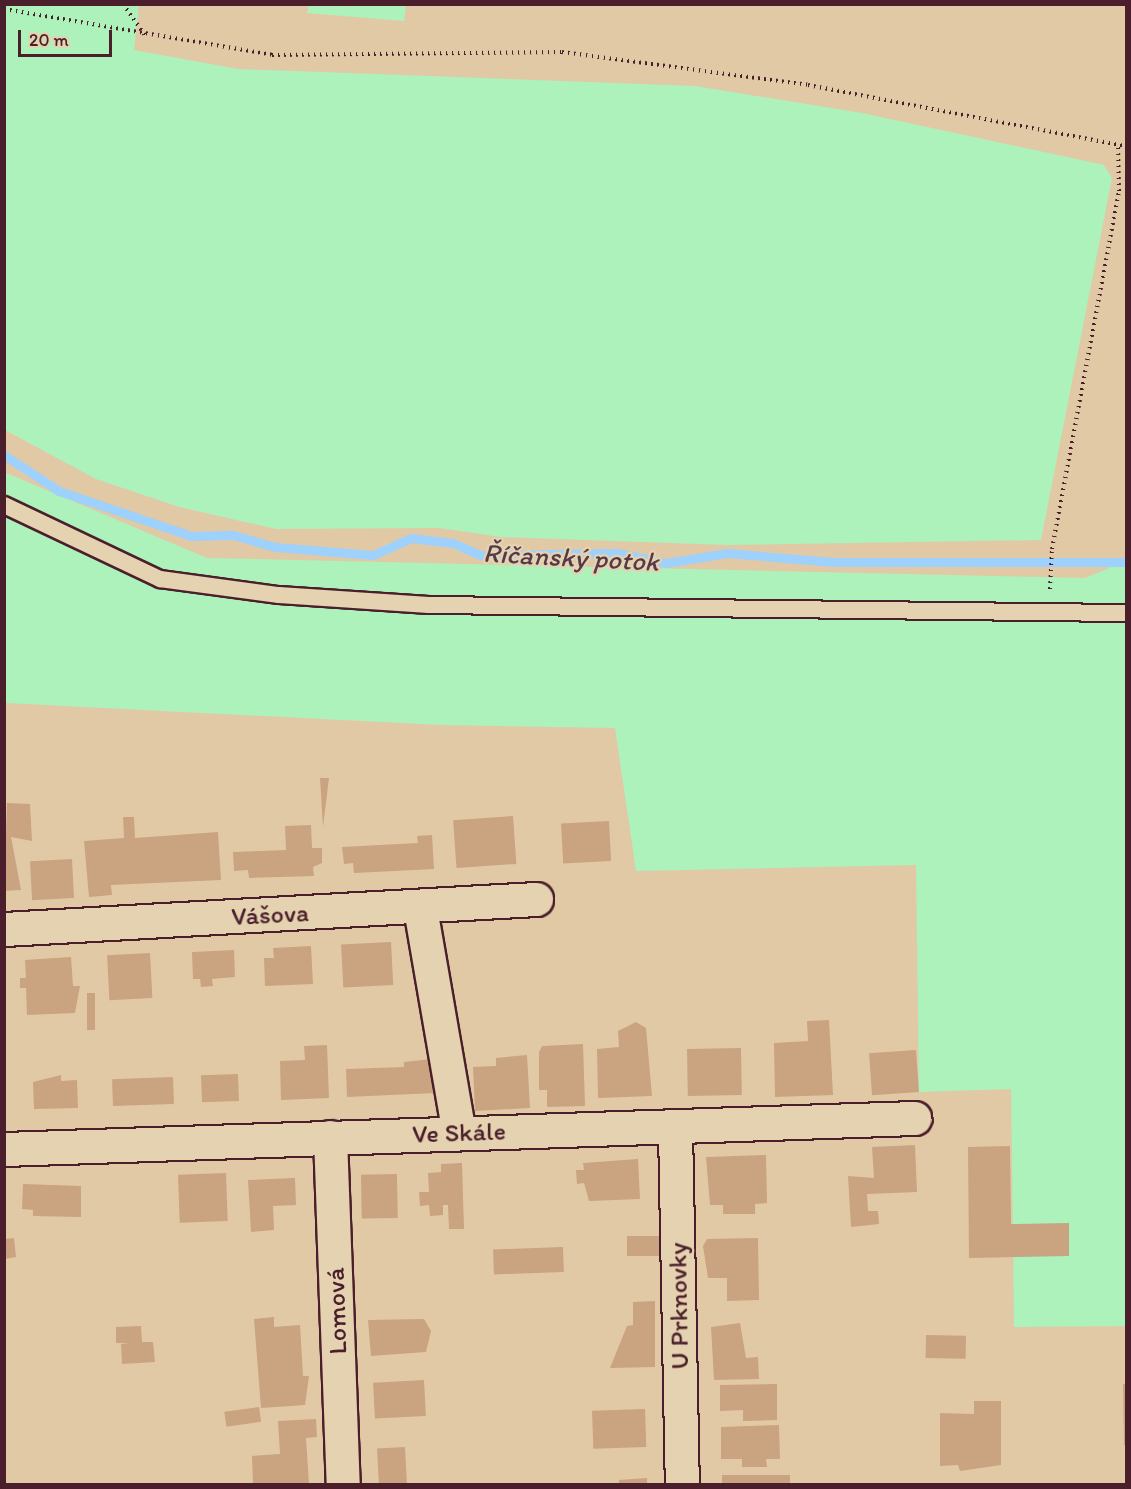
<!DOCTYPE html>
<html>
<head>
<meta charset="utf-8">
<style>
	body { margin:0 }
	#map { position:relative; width:1131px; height:1489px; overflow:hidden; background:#e2c9a5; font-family:Itim,sans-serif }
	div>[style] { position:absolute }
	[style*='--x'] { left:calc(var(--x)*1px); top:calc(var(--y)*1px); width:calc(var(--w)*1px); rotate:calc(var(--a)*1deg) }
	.green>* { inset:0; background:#adf1bb }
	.stream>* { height:9px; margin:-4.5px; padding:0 4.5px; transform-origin:4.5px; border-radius:4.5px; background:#9ed1fb }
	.building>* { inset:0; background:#caa380; transform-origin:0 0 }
	.path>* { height:4px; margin-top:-2px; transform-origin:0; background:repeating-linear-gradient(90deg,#4a1f2b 0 1.5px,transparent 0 6px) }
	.roads { filter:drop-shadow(2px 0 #4a1f2b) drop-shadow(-2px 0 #4a1f2b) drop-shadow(0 2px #4a1f2b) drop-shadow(0 -2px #4a1f2b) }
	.service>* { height:16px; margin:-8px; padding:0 8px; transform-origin:8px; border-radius:8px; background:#e5d2b0 }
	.minor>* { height:33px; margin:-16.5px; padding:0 16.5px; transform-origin:16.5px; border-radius:16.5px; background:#e5d2b0 }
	span { translate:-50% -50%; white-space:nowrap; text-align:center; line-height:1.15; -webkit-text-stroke:4.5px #e5d2b0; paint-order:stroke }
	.street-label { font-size:26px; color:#4a1f2b }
	.water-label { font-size:27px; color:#573a4a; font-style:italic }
	.frame { position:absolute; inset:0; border:6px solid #4a1f2b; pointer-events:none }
	.scale { position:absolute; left:18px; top:30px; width:94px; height:27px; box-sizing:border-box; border:3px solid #4a1f2b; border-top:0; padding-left:8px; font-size:18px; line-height:21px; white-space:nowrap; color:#4a1f2b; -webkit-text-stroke:4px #e5d2b0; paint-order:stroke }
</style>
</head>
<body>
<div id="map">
	<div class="green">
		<i style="clip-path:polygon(4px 5px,139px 5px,134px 50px,238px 69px,695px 86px,862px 113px,1104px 165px,1112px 178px,1041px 540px,728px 545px,501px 537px,439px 528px,276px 529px,179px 507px,96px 479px,5px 430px)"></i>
		<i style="clip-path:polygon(309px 5px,309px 4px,406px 5px,404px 21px,307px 13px)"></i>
		<i style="clip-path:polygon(4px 472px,207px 558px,1085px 578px,1126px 561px,1126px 1326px,1014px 1327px,1011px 1089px,919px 1092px,916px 865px,636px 871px,615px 728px,441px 725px,5px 703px)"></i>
	</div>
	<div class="stream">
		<i style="--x:4;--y:455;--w:66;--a:33.2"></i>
		<i style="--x:59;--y:491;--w:139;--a:18.8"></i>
		<i style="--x:191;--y:536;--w:42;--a:-1.4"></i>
		<i style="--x:233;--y:535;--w:44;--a:15.9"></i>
		<i style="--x:275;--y:547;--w:98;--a:4.7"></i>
		<i style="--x:373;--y:555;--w:42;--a:-24.1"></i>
		<i style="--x:411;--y:538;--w:42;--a:6.8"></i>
		<i style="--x:453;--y:543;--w:30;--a:24"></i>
		<i style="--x:480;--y:555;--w:137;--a:-0.8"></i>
		<i style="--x:617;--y:553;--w:50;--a:11.5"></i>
		<i style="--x:666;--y:563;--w:62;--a:-9.3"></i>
		<i style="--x:727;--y:553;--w:107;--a:4.8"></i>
		<i style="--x:834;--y:562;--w:292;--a:0"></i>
	</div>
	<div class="building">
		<i style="clip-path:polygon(320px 778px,329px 778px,323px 827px)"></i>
		<i style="clip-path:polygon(7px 803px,30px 804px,32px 841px,11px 837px,21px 890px,4px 891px)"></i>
		<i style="left:513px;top:816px;width:48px;height:60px;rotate:86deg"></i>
		<i style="clip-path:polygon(123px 817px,134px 817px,135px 838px,218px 832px,221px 880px,111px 885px,112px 895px,89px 897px,84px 841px,124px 838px)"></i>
		<i style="left:609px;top:821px;width:40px;height:48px;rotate:87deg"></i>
		<i style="clip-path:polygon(311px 825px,312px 848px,322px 848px,322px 863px,313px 867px,314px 876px,249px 878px,248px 870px,234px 871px,233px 852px,286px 850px,285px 826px)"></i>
		<i style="clip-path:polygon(432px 835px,434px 869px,354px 873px,353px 863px,344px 864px,342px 847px,418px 843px,417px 836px)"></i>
		<i style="left:72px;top:859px;width:39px;height:42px;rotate:87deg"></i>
		<i style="left:391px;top:942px;width:43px;height:50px;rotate:87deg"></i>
		<i style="clip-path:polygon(311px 946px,313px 984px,265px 986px,264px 958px,274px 958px,273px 948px)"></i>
		<i style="clip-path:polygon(234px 950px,235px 977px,212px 979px,213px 986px,201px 987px,200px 979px,193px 979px,192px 952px)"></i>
		<i style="left:150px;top:953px;width:45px;height:43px;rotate:87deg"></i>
		<i style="clip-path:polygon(71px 957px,73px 986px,80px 986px,75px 1013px,27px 1015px,26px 988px,20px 988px,20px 978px,26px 978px,25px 960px)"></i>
		<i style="left:87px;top:993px;width:8px;height:37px"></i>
		<i style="clip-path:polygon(829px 1020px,833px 1095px,775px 1097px,774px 1043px,808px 1041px,807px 1021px)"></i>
		<i style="clip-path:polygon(636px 1022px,646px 1028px,652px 1096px,598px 1098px,597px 1049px,619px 1047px,618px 1031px)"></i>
		<i style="clip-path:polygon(583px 1044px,585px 1106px,547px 1107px,547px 1090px,539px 1090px,539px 1052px,542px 1046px)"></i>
		<i style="clip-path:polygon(327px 1045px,329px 1098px,281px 1100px,280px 1061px,305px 1060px,304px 1046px)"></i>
		<i style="left:741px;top:1048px;width:47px;height:54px;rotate:89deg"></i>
		<i style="left:916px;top:1050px;width:42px;height:47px;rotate:86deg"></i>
		<i style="clip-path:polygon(527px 1055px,530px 1108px,475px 1111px,473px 1067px,496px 1066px,496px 1058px)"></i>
		<i style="clip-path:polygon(432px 1059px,435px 1093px,347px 1097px,346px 1069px,404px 1067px,404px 1062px)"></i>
		<i style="left:238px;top:1074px;width:27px;height:37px;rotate:88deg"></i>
		<i style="clip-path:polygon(61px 1075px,61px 1081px,77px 1080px,78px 1108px,34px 1109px,33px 1082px)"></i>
		<i style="left:173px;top:1077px;width:27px;height:61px;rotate:88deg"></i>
		<i style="clip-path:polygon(915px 1145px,917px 1192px,867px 1194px,868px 1211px,878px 1211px,879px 1224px,851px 1227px,848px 1176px,874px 1178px,872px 1147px)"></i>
		<i style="clip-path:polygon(1010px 1146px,1011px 1224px,1069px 1223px,1069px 1256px,969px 1258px,968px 1147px)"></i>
		<i style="clip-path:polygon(766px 1155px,767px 1203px,755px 1204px,755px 1214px,723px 1214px,723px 1205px,710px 1205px,706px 1157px)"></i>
		<i style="clip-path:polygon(638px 1159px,640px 1199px,589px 1201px,584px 1183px,577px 1184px,576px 1170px,584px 1170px,583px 1163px)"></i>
		<i style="clip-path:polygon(462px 1163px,464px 1229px,449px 1229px,448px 1205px,443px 1205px,443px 1215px,430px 1216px,429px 1205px,420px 1206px,419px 1192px,429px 1192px,428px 1173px,441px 1172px,441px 1164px)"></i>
		<i style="left:226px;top:1173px;width:48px;height:48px;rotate:88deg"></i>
		<i style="left:397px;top:1174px;width:44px;height:36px;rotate:89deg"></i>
		<i style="clip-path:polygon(295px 1178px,296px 1205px,273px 1206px,274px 1230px,251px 1232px,248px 1180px)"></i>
		<i style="clip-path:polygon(23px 1184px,81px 1186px,81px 1217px,33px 1216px,33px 1210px,22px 1209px)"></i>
		<i style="left:627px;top:1236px;width:34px;height:20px"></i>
		<i style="clip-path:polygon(14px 1238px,16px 1257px,4px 1259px,4px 1239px)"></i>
		<i style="clip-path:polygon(758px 1238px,759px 1300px,727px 1301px,727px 1278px,708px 1278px,703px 1246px,707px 1239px)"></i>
		<i style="left:563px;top:1247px;width:25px;height:70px;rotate:88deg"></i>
		<i style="clip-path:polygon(655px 1301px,655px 1367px,610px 1368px,627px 1326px,633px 1325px,633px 1302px)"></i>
		<i style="clip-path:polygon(274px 1317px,274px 1327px,300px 1325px,303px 1376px,309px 1376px,305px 1405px,261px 1408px,254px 1319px)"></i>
		<i style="clip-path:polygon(424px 1319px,431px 1331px,426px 1352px,371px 1356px,368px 1320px)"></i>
		<i style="clip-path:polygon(740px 1323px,746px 1358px,758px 1357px,759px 1379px,714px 1380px,711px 1327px)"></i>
		<i style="clip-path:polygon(141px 1326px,142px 1342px,153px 1342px,155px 1362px,122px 1364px,121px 1344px,129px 1343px,116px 1343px,116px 1327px)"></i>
		<i style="left:926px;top:1335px;width:40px;height:23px;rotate:1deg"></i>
		<i style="left:424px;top:1380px;width:36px;height:51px;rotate:87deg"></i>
		<i style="clip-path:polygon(777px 1384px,777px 1420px,743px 1421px,743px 1410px,720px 1411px,720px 1385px)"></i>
		<i style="clip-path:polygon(1123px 1384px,1126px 1384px,1126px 1445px,1124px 1445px)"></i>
		<i style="clip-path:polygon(974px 1401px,1001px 1401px,1001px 1465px,960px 1471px,958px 1465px,940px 1466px,940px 1413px,974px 1414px)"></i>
		<i style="left:259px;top:1407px;width:15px;height:35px;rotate:82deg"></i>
		<i style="left:645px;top:1409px;width:38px;height:53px;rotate:88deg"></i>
		<i style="clip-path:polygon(316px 1419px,317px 1437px,306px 1438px,309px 1484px,253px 1484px,252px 1456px,280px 1454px,278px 1421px)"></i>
		<i style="clip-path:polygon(779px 1425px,780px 1459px,766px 1459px,767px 1467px,742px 1467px,742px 1459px,721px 1459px,721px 1427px)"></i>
		<i style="left:405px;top:1447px;width:37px;height:28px;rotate:87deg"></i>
		<i style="left:790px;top:1475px;width:9px;height:68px;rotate:90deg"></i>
		<i style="clip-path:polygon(647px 1478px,647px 1484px,619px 1484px,619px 1480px)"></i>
	</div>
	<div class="path">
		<i style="--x:123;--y:4;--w:39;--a:55"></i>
		<i style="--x:4;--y:9;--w:272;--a:9.7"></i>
		<i style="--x:272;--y:55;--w:290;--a:-0.6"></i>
		<i style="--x:562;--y:52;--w:248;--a:7.6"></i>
		<i style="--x:808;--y:85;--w:324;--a:10.9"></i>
		<i style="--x:1050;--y:589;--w:40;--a:-87.1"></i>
		<i style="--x:1052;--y:549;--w:364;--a:-79.4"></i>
		<i style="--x:1119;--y:191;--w:45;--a:-91.3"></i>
	</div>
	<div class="roads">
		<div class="service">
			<i style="--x:4;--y:505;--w:173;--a:25.4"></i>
			<i style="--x:160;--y:579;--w:120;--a:7.7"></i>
			<i style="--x:279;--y:595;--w:150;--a:3.8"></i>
			<i style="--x:429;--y:605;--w:697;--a:0.66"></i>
		</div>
		<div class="minor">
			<i style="--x:420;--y:908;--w:228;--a:80.2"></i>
			<i style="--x:4;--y:929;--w:533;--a:-3.23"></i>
			<i style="--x:675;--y:1128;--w:356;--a:88.9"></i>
			<i style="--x:330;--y:1137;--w:347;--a:87.9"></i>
			<i style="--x:4;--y:1149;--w:911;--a:-1.95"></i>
		</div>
	</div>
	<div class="street-label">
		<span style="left:270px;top:915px;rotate:-3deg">Vášova</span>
		<span style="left:459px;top:1133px;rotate:-2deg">Ve Skále</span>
		<span style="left:679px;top:1306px;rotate:-91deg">U Prknovky</span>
		<span style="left:337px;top:1311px;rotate:-92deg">Lomová</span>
	</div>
	<div class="water-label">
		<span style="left:571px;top:557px;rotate:3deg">Říčanský potok</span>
	</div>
	<div class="frame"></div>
	<div class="scale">20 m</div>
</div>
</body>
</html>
